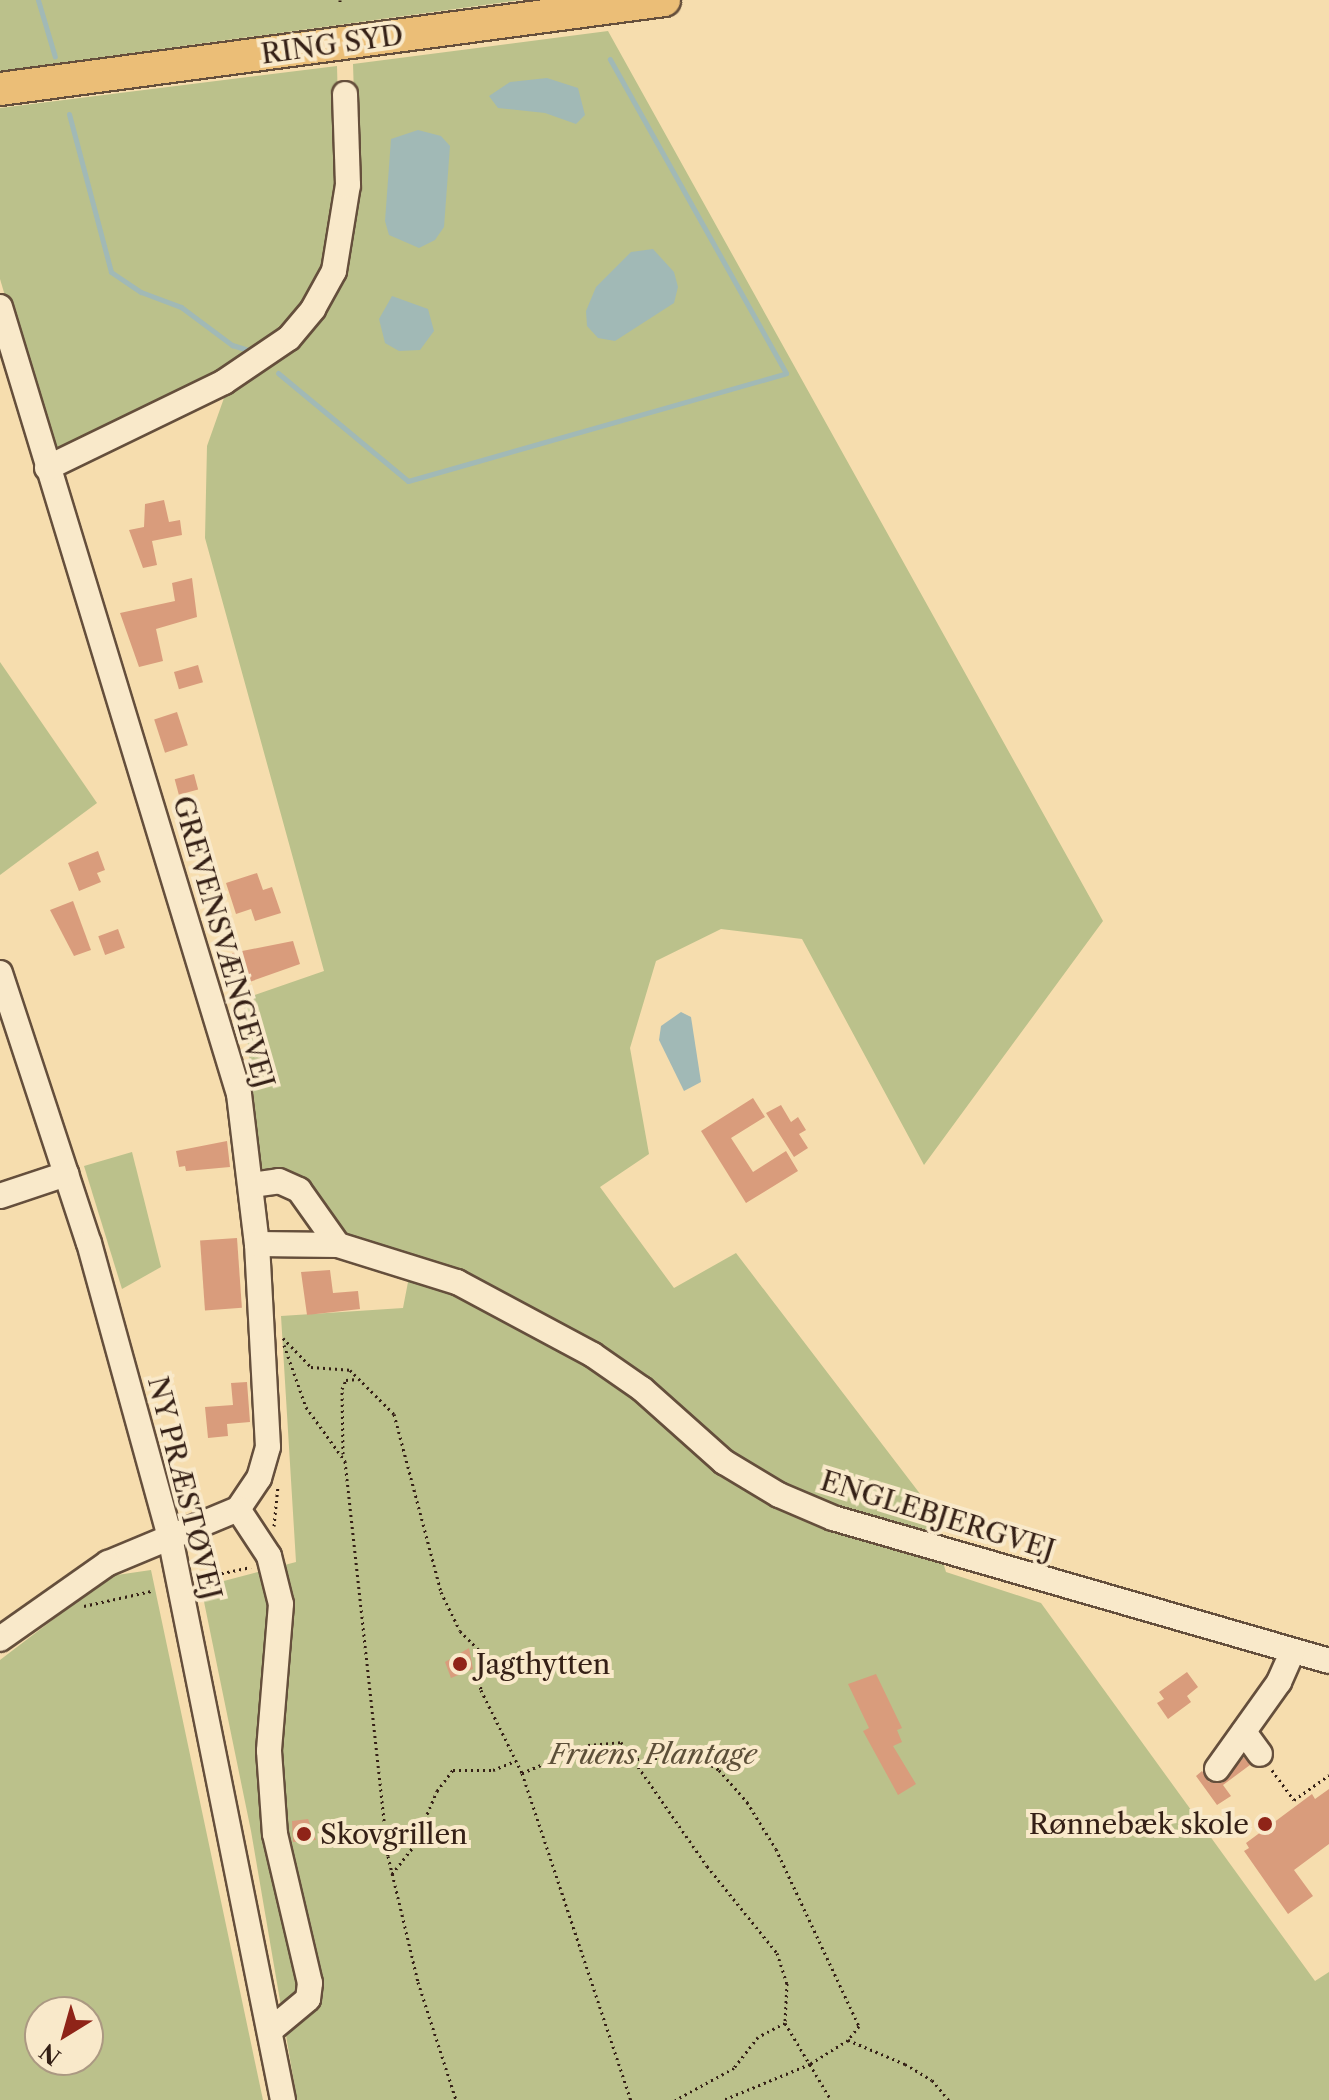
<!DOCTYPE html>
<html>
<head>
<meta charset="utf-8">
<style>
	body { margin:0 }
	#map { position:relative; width:1329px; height:2100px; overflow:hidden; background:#f6ddae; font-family:"Libre Caslon Text",serif }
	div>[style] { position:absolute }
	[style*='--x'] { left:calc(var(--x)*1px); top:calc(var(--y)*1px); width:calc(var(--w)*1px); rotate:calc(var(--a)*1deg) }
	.green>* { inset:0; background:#bbc18b }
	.water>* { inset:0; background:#a1b9b6 }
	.stream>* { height:5px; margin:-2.5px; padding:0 2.5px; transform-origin:2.5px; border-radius:2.5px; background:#a1b9b6 }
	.building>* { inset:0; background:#d99c7c; transform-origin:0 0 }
	.path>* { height:3px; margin-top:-1.5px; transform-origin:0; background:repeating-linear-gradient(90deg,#352016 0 2px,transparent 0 6px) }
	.roads { filter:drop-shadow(2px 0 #654f3c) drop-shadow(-2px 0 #654f3c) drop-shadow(0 2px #654f3c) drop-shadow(0 -2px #654f3c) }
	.minor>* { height:24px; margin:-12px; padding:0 12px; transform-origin:12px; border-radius:12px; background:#f9e9ca }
	.major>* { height:32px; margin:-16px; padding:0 16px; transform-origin:16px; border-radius:16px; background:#ebbe77 }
	.dots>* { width:22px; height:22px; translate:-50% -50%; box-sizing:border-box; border:4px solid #f9e9ca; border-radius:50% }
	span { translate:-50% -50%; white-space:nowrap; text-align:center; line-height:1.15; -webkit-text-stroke:8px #f9e9ca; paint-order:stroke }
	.street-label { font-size:28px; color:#352016 }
	.poi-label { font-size:28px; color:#352016 }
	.left { translate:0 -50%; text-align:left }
	.right { translate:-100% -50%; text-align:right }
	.park-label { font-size:28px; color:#5d5039; font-style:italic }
	.north { position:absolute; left:24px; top:1996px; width:80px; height:80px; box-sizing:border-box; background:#f9e9ca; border:2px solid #ab9982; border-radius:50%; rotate:217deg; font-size:22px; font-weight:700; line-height:32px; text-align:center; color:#352016 }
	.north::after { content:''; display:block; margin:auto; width:28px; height:36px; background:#8f2418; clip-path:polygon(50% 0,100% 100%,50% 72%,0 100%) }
</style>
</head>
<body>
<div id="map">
	<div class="green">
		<i style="clip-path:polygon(0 0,521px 0,0 71px)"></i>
		<i style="clip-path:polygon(608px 31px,1103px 921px,924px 1165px,802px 939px,721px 929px,656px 961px,630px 1048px,649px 1154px,600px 1187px,674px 1288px,736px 1253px,924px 1499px,946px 1572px,1041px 1603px,1315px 1981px,1329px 1972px,1329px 2100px,297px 2100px,251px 1831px,201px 1587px,296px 1562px,281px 1316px,403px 1308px,408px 1282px,463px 1276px,344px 1240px,262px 1177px,243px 999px,324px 971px,205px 538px,207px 446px,224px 398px,295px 348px,357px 191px,353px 64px)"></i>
		<i style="clip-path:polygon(337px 66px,340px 183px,327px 271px,283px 331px,227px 370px,53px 456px,0 279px,0 108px)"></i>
		<i style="clip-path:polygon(0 662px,97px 803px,0 875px)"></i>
		<i style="clip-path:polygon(132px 1152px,161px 1267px,122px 1289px,84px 1166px)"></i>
		<i style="clip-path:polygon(evenodd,151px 1570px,263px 2100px,0 2100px,0 1660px,110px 1576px,151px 1570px,40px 2012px,88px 2012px,88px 2060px,40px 2060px,40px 2012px)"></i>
	</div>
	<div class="water">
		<i style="clip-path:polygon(547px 78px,578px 88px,585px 115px,576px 124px,545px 113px,498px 108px,489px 96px,510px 82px)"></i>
		<i style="clip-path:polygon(418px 130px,441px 136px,450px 146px,444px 227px,435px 240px,419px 248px,389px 235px,385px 221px,391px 139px)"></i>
		<i style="clip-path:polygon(653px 249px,674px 272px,678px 287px,674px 303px,615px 341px,598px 338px,587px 326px,586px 311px,596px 287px,631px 252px)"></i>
		<i style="clip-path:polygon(392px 296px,428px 309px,434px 331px,420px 350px,399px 351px,385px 343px,379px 319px)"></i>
		<i style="clip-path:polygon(681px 1012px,691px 1017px,701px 1082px,684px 1091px,659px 1040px,661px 1026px)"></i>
	</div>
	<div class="stream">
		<i style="--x:38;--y:0;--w:59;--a:73.4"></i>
		<i style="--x:69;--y:114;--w:163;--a:75.1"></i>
		<i style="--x:111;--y:272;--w:36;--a:34"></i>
		<i style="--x:141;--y:292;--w:43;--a:20.6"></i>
		<i style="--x:181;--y:307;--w:64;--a:36.7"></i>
		<i style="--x:232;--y:345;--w:24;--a:17"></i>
		<i style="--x:278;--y:373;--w:169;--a:39.7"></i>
		<i style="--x:408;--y:481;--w:393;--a:-15.9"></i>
		<i style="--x:786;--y:373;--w:360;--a:-119.3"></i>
	</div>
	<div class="building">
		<i style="clip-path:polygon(164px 500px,169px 522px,180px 520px,182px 535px,152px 541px,157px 565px,143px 568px,129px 530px,144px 527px,145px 504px)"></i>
		<i style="clip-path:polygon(192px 578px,197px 617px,156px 629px,163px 661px,139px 667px,120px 613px,175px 601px,172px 583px)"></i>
		<i style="left:198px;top:665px;width:18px;height:25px;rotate:74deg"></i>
		<i style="left:177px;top:712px;width:35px;height:24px;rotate:72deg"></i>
		<i style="left:194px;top:774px;width:16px;height:20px;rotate:75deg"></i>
		<i style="clip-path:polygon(98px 851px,105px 870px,97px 873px,101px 882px,79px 891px,68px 863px)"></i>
		<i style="clip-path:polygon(257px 873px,263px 890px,272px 887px,281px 913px,255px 921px,251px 909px,236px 914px,226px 883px)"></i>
		<i style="clip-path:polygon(73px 901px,91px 950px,74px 956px,50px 910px)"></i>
		<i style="left:118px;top:929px;width:20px;height:21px;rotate:70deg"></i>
		<i style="clip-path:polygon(293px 941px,300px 964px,241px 985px,232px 953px)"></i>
		<i style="clip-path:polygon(753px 1098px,765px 1117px,731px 1138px,753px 1172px,786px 1151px,798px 1171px,746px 1203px,701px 1131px)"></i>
		<i style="clip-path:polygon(781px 1105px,791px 1122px,798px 1117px,806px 1130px,799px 1134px,808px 1148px,794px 1157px,766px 1113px)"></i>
		<i style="clip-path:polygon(227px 1141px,230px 1167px,186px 1171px,185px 1166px,179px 1167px,176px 1151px)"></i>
		<i style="left:237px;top:1238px;width:70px;height:37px;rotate:86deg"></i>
		<i style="clip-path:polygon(330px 1270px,333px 1293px,358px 1291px,360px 1309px,307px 1315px,301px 1272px)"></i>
		<i style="clip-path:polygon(247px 1382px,250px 1422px,227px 1424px,228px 1436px,208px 1438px,205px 1407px,233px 1405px,231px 1383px)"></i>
		<i style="clip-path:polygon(469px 1648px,473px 1669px,451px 1678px,445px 1662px)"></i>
		<i style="clip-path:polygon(1187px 1672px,1198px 1687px,1187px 1696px,1191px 1702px,1168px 1719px,1157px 1703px,1164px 1699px,1159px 1692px)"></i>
		<i style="clip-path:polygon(876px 1674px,902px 1728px,897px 1730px,902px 1742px,893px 1746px,916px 1784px,898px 1795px,863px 1731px,869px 1728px,848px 1684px)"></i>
		<i style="clip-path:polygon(1244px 1757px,1250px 1765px,1223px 1785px,1231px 1796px,1217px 1805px,1196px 1776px,1202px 1771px,1209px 1782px,1222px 1783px)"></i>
		<i style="clip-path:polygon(1329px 1789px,1329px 1844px,1294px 1870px,1313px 1896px,1288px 1914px,1244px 1851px,1249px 1848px,1246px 1843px,1312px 1794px,1315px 1799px)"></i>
		<i style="clip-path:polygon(308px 1819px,316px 1840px,293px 1842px,292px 1821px)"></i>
	</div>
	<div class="path">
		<i style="--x:340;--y:0;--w:3;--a:90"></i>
		<i style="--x:283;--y:1338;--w:40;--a:46"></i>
		<i style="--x:311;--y:1367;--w:39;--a:4"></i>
		<i style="--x:350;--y:1370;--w:62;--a:45"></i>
		<i style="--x:394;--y:1414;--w:184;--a:75.2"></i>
		<i style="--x:441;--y:1592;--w:43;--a:64"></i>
		<i style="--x:460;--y:1631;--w:28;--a:45"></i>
		<i style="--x:480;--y:1651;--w:39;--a:89"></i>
		<i style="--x:481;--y:1690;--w:93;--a:63.7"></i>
		<i style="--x:522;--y:1773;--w:345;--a:71.6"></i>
		<i style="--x:284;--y:1345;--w:66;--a:70.5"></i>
		<i style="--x:306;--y:1407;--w:67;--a:54.2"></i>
		<i style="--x:345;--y:1461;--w:397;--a:83.8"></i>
		<i style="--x:388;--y:1856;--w:130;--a:76.6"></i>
		<i style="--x:418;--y:1982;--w:124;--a:72.1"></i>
		<i style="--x:343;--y:1454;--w:65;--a:-90.9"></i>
		<i style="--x:342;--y:1389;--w:10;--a:-66"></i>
		<i style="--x:346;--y:1380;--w:12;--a:-5"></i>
		<i style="--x:274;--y:1526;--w:40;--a:-84.3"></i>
		<i style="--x:204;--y:1577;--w:48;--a:-12"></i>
		<i style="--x:84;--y:1606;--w:69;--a:-12.6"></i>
		<i style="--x:637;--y:1759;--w:59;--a:-2.9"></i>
		<i style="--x:696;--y:1756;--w:27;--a:31"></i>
		<i style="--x:719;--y:1770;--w:43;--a:48.8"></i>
		<i style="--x:747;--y:1802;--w:55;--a:58.3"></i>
		<i style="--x:776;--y:1849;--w:195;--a:64.9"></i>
		<i style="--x:859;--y:2026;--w:18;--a:128"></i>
		<i style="--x:848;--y:2040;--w:45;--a:147.7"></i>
		<i style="--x:810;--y:2064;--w:94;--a:157.5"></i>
		<i style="--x:1272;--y:1770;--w:37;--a:54"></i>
		<i style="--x:1294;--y:1800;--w:43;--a:-35.5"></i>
		<i style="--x:522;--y:1773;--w:72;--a:-23"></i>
		<i style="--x:588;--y:1745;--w:33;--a:-5"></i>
		<i style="--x:621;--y:1742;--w:151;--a:55.3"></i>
		<i style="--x:707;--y:1866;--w:112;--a:51.2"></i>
		<i style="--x:777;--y:1953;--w:32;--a:72"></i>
		<i style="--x:787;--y:1983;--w:40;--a:92.9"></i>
		<i style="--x:785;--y:2023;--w:30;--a:153"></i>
		<i style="--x:758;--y:2037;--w:39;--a:128"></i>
		<i style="--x:734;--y:2068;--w:67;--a:151.5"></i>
		<i style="--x:392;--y:1874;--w:34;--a:-52"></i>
		<i style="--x:413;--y:1847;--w:61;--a:-66.8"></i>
		<i style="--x:437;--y:1791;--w:26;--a:-53"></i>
		<i style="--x:453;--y:1770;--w:40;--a:0"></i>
		<i style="--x:493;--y:1770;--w:24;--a:-22"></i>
		<i style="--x:785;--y:2023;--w:90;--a:59.1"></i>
		<i style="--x:848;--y:2040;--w:62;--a:22.8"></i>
		<i style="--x:905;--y:2064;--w:31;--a:31"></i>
		<i style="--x:932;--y:2080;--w:26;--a:50"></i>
	</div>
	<div class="roads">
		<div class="minor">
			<i style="--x:0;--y:307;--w:822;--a:73.11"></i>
			<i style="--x:239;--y:1094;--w:151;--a:83.2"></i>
			<i style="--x:257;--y:1244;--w:203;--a:86.9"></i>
			<i style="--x:268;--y:1447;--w:32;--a:106"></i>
			<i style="--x:259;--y:1478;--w:37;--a:124"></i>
			<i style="--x:238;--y:1509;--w:141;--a:157.4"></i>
			<i style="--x:108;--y:1563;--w:132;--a:144.9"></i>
			<i style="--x:47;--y:468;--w:197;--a:-25.9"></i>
			<i style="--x:224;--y:382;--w:78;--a:-34.1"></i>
			<i style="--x:289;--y:338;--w:38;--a:-50"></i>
			<i style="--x:313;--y:309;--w:43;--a:-61.1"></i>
			<i style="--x:334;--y:271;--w:87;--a:-80.8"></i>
			<i style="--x:348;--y:185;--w:91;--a:-91.9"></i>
			<i style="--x:0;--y:973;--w:284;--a:71.8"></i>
			<i style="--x:89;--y:1243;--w:305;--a:74.6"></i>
			<i style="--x:170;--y:1537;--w:574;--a:78.65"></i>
			<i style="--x:252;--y:1185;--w:27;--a:-8"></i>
			<i style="--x:279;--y:1181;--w:22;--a:24"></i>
			<i style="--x:299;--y:1190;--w:67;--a:54.7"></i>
			<i style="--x:0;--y:1196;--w:70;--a:-18.4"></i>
			<i style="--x:257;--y:1244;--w:81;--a:0.7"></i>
			<i style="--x:338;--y:1245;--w:125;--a:17.3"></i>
			<i style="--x:457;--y:1282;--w:154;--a:28.2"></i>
			<i style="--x:593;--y:1355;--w:60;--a:34.8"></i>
			<i style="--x:642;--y:1389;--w:110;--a:41.7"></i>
			<i style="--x:724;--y:1462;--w:64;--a:31"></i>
			<i style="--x:779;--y:1495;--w:59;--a:23.1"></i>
			<i style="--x:833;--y:1518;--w:516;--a:16.08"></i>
			<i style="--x:238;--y:1509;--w:56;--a:56.6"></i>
			<i style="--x:269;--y:1556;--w:49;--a:76"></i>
			<i style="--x:281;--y:1604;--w:147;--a:94.7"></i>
			<i style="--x:269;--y:1751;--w:83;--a:85.9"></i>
			<i style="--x:275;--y:1834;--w:153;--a:76.8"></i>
			<i style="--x:310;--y:1983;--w:16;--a:97"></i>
			<i style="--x:308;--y:1999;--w:47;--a:140.2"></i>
			<i style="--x:1244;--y:1732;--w:27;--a:54"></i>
			<i style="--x:1217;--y:1769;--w:107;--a:-54.5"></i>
			<i style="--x:1279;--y:1682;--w:34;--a:-66"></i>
		</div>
		<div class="major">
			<i style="--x:0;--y:89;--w:670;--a:-7.63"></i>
		</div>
	</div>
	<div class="dots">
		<i style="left:460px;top:1664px;background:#8f2418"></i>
		<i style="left:1265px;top:1824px;background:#8f2418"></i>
		<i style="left:304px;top:1834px;background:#8f2418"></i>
	</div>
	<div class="street-label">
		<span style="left:332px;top:44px;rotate:-8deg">RING SYD</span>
		<span style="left:224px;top:942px;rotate:74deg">GREVENSVÆNGEVEJ</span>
		<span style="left:185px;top:1488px;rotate:76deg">NY PRÆSTØVEJ</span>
		<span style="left:938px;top:1515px;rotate:17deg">ENGLEBJERGVEJ</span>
	</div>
	<div class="poi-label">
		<span class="left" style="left:476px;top:1664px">Jagthytten</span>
		<span class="right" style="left:1249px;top:1824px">Rønnebæk skole</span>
		<span class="left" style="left:320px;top:1834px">Skovgrillen</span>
	</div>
	<div class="park-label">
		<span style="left:653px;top:1754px">Fruens Plantage</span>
	</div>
	<div class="north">N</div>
</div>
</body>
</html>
